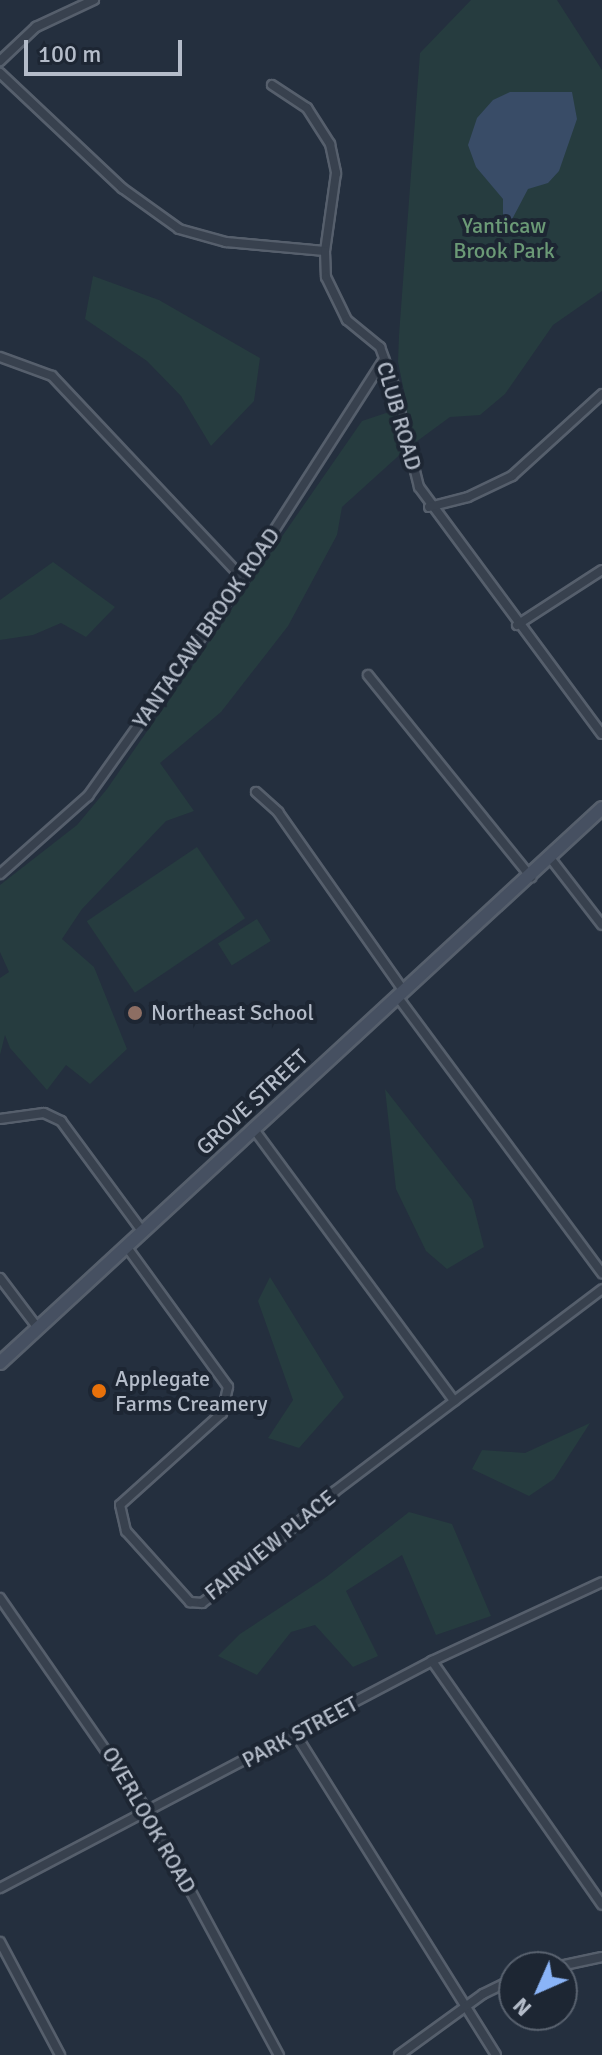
<!DOCTYPE html>
<html>
<head>
<meta charset="utf-8">
<style>
	body { margin:0 }
	#map { position:relative; width:602px; height:2055px; overflow:hidden; background:#242f3e; font-family:Signika,sans-serif }
	div>[style] { position:absolute }
	[style*='--x'] { left:calc(var(--x)*1px); top:calc(var(--y)*1px); width:calc(var(--w)*1px); rotate:calc(var(--a)*1deg) }
	.green>* { inset:0; background:#263c3f; transform-origin:0 0 }
	.water>* { inset:0; background:#394c67 }
	.roads { filter:drop-shadow(2px 0 #565f6c) drop-shadow(-2px 0 #565f6c) drop-shadow(0 2px #565f6c) drop-shadow(0 -2px #565f6c) }
	.street>* { height:8px; margin:-4px; padding:0 4px; transform-origin:4px; border-radius:4px; background:#38414e }
	.secondary>* { height:12px; margin:-6px; padding:0 6px; transform-origin:6px; border-radius:6px; background:#465061 }
	.dots>* { width:22px; height:22px; translate:-50% -50%; box-sizing:border-box; border:4px solid #1d2633; border-radius:50% }
	span { translate:-50% -50%; white-space:nowrap; text-align:center; line-height:1.15; -webkit-text-stroke:8px #1d2633; paint-order:stroke }
	.park-label { font-size:22px; color:#6b9a76 }
	.street-label { font-size:22px; color:#b4bcc9 }
	.poi-label { font-size:22px; color:#b4bcc9 }
	.left { translate:0 -50%; text-align:left }
	.north { position:absolute; left:498px; top:1951px; width:80px; height:80px; box-sizing:border-box; background:#1d2633; border:2px solid #59626f; border-radius:50%; rotate:225deg; font-size:22px; font-weight:700; line-height:32px; text-align:center; color:#b4bcc9 }
	.north::after { content:''; display:block; margin:auto; width:28px; height:36px; background:#8ab4f8; clip-path:polygon(50% 0,100% 100%,50% 72%,0 100%) }
	.scale { position:absolute; left:24px; top:40px; width:158px; height:36px; box-sizing:border-box; border:4px solid #b4bcc9; border-top:0; padding-left:10px; font-size:24px; line-height:28px; white-space:nowrap; color:#b4bcc9; -webkit-text-stroke:6px #1d2633; paint-order:stroke }
</style>
</head>
<body>
<div id="map">
	<div class="green">
		<i style="clip-path:polygon(471px 0,557px 0,602px 70px,602px 291px,553px 325px,505px 394px,480px 415px,450px 417px,405px 450px,342px 507px,337px 535px,288px 626px,221px 712px,160px 763px,194px 811px,166px 821px,82px 909px,62px 939px,94px 967px,127px 1049px,90px 1084px,66px 1065px,47px 1090px,10px 1048px,5px 1035px,0 1055px,0 978px,9px 972px,0 952px,0 885px,77px 825px,107px 789px,362px 421px,407px 406px,398px 362px,399px 335px,420px 53px)"></i>
		<i style="clip-path:polygon(93px 276px,159px 300px,260px 358px,254px 401px,211px 446px,181px 396px,147px 361px,85px 319px)"></i>
		<i style="clip-path:polygon(53px 562px,115px 607px,86px 637px,61px 623px,33px 635px,0 640px,0 600px)"></i>
		<i style="left:197px;top:847px;width:86px;height:133px;rotate:56deg"></i>
		<i style="left:257px;top:919px;width:26px;height:46px;rotate:58deg"></i>
		<i style="clip-path:polygon(385px 1089px,472px 1200px,484px 1247px,447px 1269px,426px 1251px,396px 1189px)"></i>
		<i style="clip-path:polygon(270px 1277px,344px 1397px,299px 1448px,268px 1438px,293px 1400px,258px 1301px)"></i>
		<i style="clip-path:polygon(590px 1423px,554px 1479px,529px 1496px,472px 1469px,482px 1450px,525px 1453px)"></i>
		<i style="clip-path:polygon(409px 1512px,452px 1524px,491px 1616px,436px 1635px,402px 1555px,346px 1591px,378px 1656px,353px 1667px,315px 1625px,291px 1632px,257px 1675px,218px 1656px,240px 1634px,325px 1578px)"></i>
	</div>
	<div class="water">
		<i style="clip-path:polygon(510px 92px,572px 92px,577px 119px,559px 171px,548px 183px,528px 189px,508px 227px,503px 226px,503px 199px,476px 167px,468px 145px,477px 118px,493px 100px)"></i>
	</div>
	<div class="roads">
		<div class="street">
			<i style="--x:0;--y:61;--w:50;--a:-43.4"></i>
			<i style="--x:36;--y:27;--w:64;--a:-25"></i>
			<i style="--x:0;--y:73;--w:168;--a:43.3"></i>
			<i style="--x:122;--y:188;--w:70;--a:35.7"></i>
			<i style="--x:179;--y:229;--w:49;--a:15.5"></i>
			<i style="--x:226;--y:242;--w:99;--a:5.2"></i>
			<i style="--x:272;--y:85;--w:42;--a:33.3"></i>
			<i style="--x:307;--y:108;--w:43;--a:57.4"></i>
			<i style="--x:330;--y:144;--w:30;--a:78"></i>
			<i style="--x:336;--y:173;--w:79;--a:98"></i>
			<i style="--x:325;--y:251;--w:26;--a:88"></i>
			<i style="--x:326;--y:277;--w:48;--a:64"></i>
			<i style="--x:347;--y:320;--w:43;--a:39.3"></i>
			<i style="--x:380;--y:347;--w:37;--a:70"></i>
			<i style="--x:393;--y:382;--w:108;--a:76.1"></i>
			<i style="--x:419;--y:487;--w:307;--a:53.5"></i>
			<i style="--x:0;--y:357;--w:55;--a:20.1"></i>
			<i style="--x:52;--y:376;--w:279;--a:46.7"></i>
			<i style="--x:429;--y:507;--w:40;--a:-14.4"></i>
			<i style="--x:468;--y:497;--w:49;--a:-25.5"></i>
			<i style="--x:512;--y:476;--w:122;--a:-42.3"></i>
			<i style="--x:517;--y:625;--w:101;--a:-32.9"></i>
			<i style="--x:368;--y:675;--w:260;--a:51.1"></i>
			<i style="--x:256;--y:792;--w:30;--a:42"></i>
			<i style="--x:278;--y:812;--w:218;--a:54.9"></i>
			<i style="--x:551;--y:859;--w:83;--a:52.3"></i>
			<i style="--x:0;--y:874;--w:118;--a:-41.6"></i>
			<i style="--x:88;--y:796;--w:267;--a:-54.5"></i>
			<i style="--x:243;--y:579;--w:261;--a:-57.3"></i>
			<i style="--x:397;--y:996;--w:345;--a:53.5"></i>
			<i style="--x:0;--y:1119;--w:44;--a:-7.8"></i>
			<i style="--x:44;--y:1113;--w:19;--a:25"></i>
			<i style="--x:61;--y:1121;--w:137;--a:53.6"></i>
			<i style="--x:253;--y:1128;--w:339;--a:53.6"></i>
			<i style="--x:126;--y:1246;--w:174;--a:54.1"></i>
			<i style="--x:228;--y:1387;--w:27;--a:103"></i>
			<i style="--x:222;--y:1413;--w:137;--a:138"></i>
			<i style="--x:120;--y:1505;--w:27;--a:77"></i>
			<i style="--x:126;--y:1531;--w:96;--a:48"></i>
			<i style="--x:190;--y:1602;--w:12;--a:5"></i>
			<i style="--x:202;--y:1603;--w:14;--a:-36"></i>
			<i style="--x:213;--y:1595;--w:159;--a:-40.4"></i>
			<i style="--x:334;--y:1492;--w:336;--a:-37.1"></i>
			<i style="--x:0;--y:1278;--w:61;--a:52.9"></i>
			<i style="--x:0;--y:1598;--w:260;--a:55.3"></i>
			<i style="--x:148;--y:1812;--w:276;--a:61.7"></i>
			<i style="--x:432;--y:1661;--w:297;--a:55.1"></i>
			<i style="--x:296;--y:1735;--w:377;--a:58"></i>
			<i style="--x:0;--y:1888;--w:488;--a:-27.7"></i>
			<i style="--x:432;--y:1661;--w:187;--a:-24.9"></i>
			<i style="--x:0;--y:1942;--w:128;--a:62"></i>
			<i style="--x:555;--y:1967;--w:48;--a:-12"></i>
			<i style="--x:399;--y:2055;--w:104;--a:-36"></i>
			<i style="--x:483;--y:1994;--w:34;--a:-26"></i>
		</div>
		<div class="secondary">
			<i style="--x:0;--y:1363;--w:819;--a:-42.67"></i>
		</div>
	</div>
	<div class="dots">
		<i style="left:135px;top:1013px;background:#8d6e63"></i>
		<i style="left:99px;top:1391px;background:#e8710a"></i>
	</div>
	<div class="park-label">
		<span style="left:504px;top:238px">Yanticaw<br>Brook Park</span>
	</div>
	<div class="street-label">
		<span style="left:399px;top:416px;rotate:74deg">CLUB ROAD</span>
		<span style="left:206px;top:628px;rotate:-55deg">YANTACAW BROOK ROAD</span>
		<span style="left:252px;top:1102px;rotate:-43deg">GROVE STREET</span>
		<span style="left:270px;top:1545px;rotate:-39deg">FAIRVIEW PLACE</span>
		<span style="left:300px;top:1732px;rotate:-28deg">PARK STREET</span>
		<span style="left:149px;top:1820px;rotate:60deg">OVERLOOK ROAD</span>
	</div>
	<div class="poi-label">
		<span class="left" style="left:151px;top:1013px">Northeast School</span>
		<span class="left" style="left:115px;top:1391px">Applegate<br>Farms Creamery</span>
	</div>
	<div class="north">N</div>
	<div class="scale">100 m</div>
</div>
</body>
</html>
